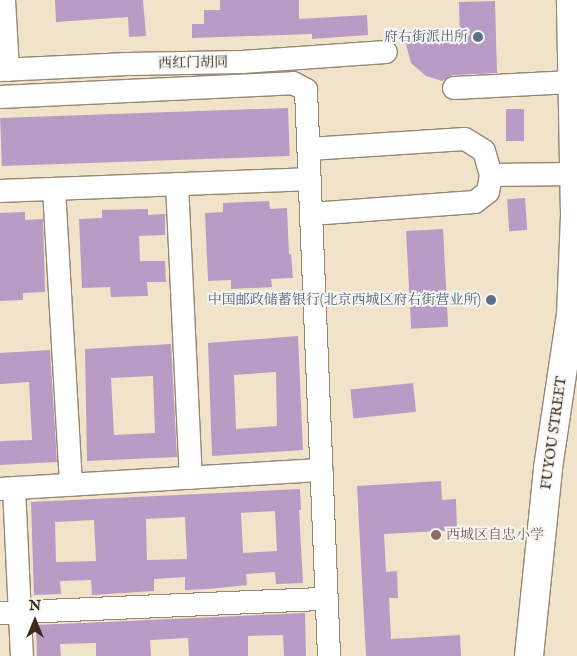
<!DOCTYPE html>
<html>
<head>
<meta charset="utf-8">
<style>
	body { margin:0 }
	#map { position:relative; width:577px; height:656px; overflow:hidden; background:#f0e3c9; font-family:"IM FELL English","Noto Serif SC",serif }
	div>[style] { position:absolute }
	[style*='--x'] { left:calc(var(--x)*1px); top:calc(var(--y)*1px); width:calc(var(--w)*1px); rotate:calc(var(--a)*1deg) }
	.building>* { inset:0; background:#b99cc5; transform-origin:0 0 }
	.roads { filter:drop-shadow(1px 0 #968674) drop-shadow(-1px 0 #968674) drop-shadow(0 1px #968674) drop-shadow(0 -1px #968674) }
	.minor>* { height:22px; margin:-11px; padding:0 11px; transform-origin:11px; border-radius:11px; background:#fff }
	.major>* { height:28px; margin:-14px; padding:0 14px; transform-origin:14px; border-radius:14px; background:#fff }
	.dots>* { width:14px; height:14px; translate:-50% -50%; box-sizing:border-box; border:2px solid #f6f6f2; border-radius:50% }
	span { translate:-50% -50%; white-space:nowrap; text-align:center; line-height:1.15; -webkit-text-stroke:4px #f6f6f2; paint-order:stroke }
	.service-label { font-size:14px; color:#4e5e75 }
	.right { translate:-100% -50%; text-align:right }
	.street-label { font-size:14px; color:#3b2a1e }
	.education-label { font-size:14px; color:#785e54 }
	.left { translate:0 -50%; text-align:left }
	.north { position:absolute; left:10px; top:596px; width:50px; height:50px; -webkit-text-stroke:4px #f6f6f2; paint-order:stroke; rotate:0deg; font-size:14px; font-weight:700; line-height:20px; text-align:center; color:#3b2a1e }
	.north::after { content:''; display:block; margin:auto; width:18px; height:22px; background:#3b2a1e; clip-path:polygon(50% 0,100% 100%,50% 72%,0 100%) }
</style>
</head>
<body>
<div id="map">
	<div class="building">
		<i style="clip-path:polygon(55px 0,143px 0,146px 36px,129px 37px,128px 17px,56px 22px)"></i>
		<i style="clip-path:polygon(220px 0,299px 0,299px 19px,367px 15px,368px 35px,312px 39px,312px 34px,192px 38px,192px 24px,204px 24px,204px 10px,220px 10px)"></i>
		<i style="clip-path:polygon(495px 1px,497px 73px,453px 75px,442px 81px,426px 76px,411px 63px,403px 33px,436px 33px,436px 44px,460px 41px,459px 2px)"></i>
		<i style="left:288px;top:108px;width:48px;height:288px;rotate:88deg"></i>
		<i style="left:506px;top:109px;width:18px;height:32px"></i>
		<i style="left:525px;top:198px;width:32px;height:18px;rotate:86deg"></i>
		<i style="clip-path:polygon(269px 201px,270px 209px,287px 208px,289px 254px,291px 254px,293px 278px,271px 279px,272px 287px,231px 289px,231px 280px,208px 281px,205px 213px,223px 212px,223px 203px)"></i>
		<i style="clip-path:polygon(148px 209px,148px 215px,165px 214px,165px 235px,139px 236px,140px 261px,165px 261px,166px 282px,147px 282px,148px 296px,111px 297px,110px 287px,82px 288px,79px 219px,102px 218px,102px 210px)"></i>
		<i style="clip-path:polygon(25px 212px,25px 220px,43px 219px,45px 292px,23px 293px,23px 300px,0 301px,0 213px)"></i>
		<i style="left:443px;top:229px;width:98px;height:37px;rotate:87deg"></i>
		<i style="clip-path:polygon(evenodd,298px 336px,303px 450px,212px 456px,208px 343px,298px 336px,276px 372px,277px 426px,236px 429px,234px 375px,276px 372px)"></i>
		<i style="clip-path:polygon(evenodd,171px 344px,177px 457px,87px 461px,85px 349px,171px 344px,153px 376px,155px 433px,114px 435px,111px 378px,153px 376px)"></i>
		<i style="clip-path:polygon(50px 350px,57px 462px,0 465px,0 441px,32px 440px,29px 382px,0 384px,0 353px)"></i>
		<i style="left:413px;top:383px;width:29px;height:63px;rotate:84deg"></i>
		<i style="clip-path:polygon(441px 481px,442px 500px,456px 499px,457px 530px,384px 534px,386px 572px,397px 571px,398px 598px,389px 598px,391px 639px,460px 635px,461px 656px,366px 656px,357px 486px)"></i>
		<i style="clip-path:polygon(evenodd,300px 489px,301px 510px,299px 510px,303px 583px,276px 584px,275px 572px,246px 574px,247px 585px,209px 589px,185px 590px,185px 577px,154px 579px,154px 591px,92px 595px,91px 580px,60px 581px,61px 594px,34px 595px,31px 502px,300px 489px,275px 511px,277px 551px,243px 553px,241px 513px,275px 511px,300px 489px,185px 517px,187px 559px,147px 560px,146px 519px,185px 517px,300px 489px,94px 520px,96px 561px,56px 562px,55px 522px,94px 520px)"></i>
		<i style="clip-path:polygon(305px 613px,306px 656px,284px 656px,283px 635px,248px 636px,248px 656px,189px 656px,188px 638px,150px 640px,151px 656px,96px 656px,96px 643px,60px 644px,61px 656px,37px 656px,36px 625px)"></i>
	</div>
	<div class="roads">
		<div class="minor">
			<i style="--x:4;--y:0;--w:70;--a:86.7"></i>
			<i style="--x:0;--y:70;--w:128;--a:-2.7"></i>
			<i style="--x:128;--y:64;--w:114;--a:-1"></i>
			<i style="--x:242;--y:62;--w:144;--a:-4"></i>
			<i style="--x:454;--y:88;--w:118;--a:-2.9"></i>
			<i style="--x:0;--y:97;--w:293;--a:-2.7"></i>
			<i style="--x:293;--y:83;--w:15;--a:28"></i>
			<i style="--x:306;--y:90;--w:566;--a:87.67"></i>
			<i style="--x:309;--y:149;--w:156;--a:-3.7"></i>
			<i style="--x:465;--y:139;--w:22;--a:32"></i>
			<i style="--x:484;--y:151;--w:25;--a:74"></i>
			<i style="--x:491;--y:175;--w:83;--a:-0.7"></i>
			<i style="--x:177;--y:184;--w:294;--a:87.3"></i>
			<i style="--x:54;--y:189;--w:296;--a:86.7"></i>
			<i style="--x:0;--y:191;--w:309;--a:-2.2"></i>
			<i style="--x:311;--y:214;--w:164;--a:-4.2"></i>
			<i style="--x:475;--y:202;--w:16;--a:-38"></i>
			<i style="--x:488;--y:192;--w:17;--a:-80"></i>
			<i style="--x:14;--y:488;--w:168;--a:87.3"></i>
			<i style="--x:0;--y:489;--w:322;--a:-3.4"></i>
			<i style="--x:0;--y:613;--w:327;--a:-2.5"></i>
		</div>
		<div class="major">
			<i style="--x:529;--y:656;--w:189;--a:-84.2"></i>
			<i style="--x:548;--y:468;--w:155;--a:-81.5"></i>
			<i style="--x:571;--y:315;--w:100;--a:-87.7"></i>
			<i style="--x:575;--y:215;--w:215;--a:-91.1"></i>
		</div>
	</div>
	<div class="dots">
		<i style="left:478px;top:37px;background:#5c6f8a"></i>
		<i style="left:491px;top:300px;background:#5c6f8a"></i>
		<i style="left:436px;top:535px;background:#8d6e63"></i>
	</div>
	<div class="service-label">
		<span class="right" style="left:468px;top:37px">府右街派出所</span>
		<span class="right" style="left:481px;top:300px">中国邮政储蓄银行(北京西城区府右街营业所)</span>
	</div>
	<div class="street-label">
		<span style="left:193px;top:63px;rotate:-1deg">西红门胡同</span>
		<span style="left:554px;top:433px;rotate:-82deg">FUYOU STREET</span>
	</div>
	<div class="education-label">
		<span class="left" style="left:446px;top:535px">西城区自忠小学</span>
	</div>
	<div class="north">N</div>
</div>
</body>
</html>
